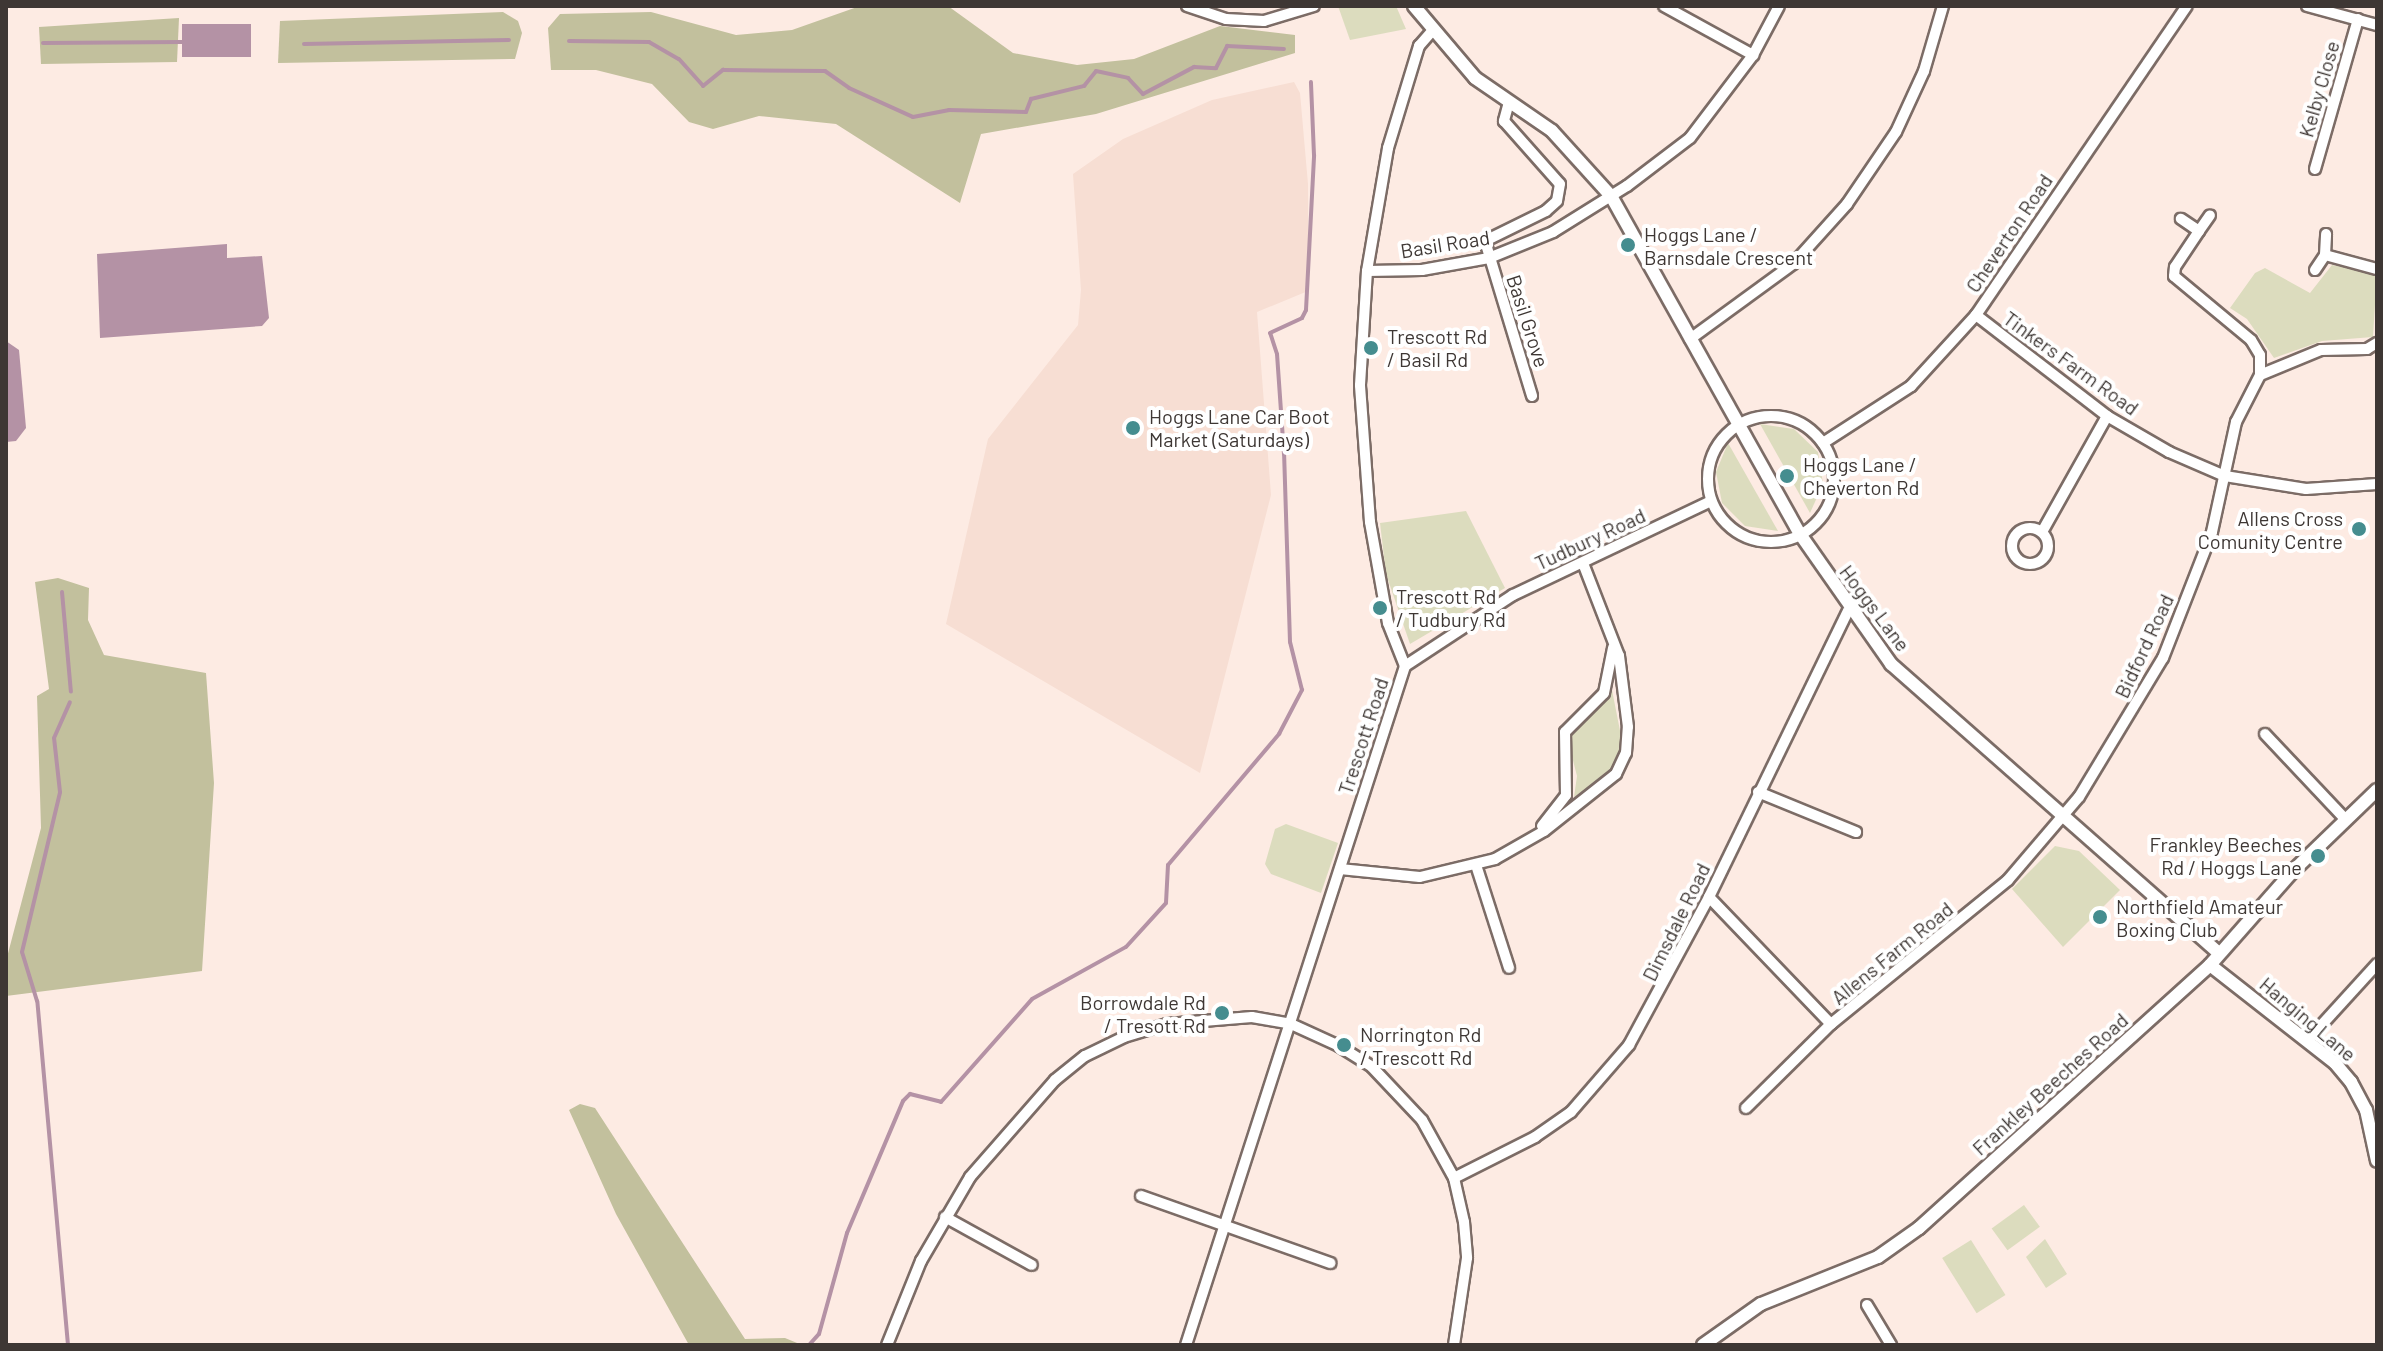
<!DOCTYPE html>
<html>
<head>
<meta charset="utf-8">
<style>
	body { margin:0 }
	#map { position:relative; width:2383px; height:1351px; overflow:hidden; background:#fdebe3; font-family:Barlow,sans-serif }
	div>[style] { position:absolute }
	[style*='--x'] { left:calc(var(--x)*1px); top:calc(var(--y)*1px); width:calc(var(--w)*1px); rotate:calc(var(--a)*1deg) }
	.built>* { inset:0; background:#f7ded3 }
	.green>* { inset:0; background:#dcdcbe; transform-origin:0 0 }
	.forest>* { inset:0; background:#c2c09d }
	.water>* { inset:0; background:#b492a5; transform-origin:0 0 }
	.stream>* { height:4px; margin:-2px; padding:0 2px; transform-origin:2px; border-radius:2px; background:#b492a5 }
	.roads { filter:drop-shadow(2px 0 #7c6c66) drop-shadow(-2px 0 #7c6c66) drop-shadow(0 2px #7c6c66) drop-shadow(0 -2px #7c6c66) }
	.minor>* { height:10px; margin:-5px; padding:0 5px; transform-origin:5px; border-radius:5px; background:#fff }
	.minor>.ring { margin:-5px; padding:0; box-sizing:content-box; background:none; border:10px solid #fff; border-radius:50% }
	.tertiary>* { height:12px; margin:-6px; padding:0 6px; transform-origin:6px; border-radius:6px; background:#fff }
	.dots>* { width:22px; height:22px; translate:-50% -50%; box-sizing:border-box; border:4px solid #fff; border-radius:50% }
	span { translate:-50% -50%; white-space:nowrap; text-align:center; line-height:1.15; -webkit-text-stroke:8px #fff; paint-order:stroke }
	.street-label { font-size:20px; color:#3e3734 }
	.poi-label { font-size:20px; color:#3e3734 }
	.left { translate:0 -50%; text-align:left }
	.right { translate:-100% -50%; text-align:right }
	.frame { position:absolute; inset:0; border:8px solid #3e3734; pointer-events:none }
</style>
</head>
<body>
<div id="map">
	<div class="built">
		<i style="clip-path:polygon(1294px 82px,1300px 93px,1308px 184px,1308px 291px,1257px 312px,1271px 495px,1200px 773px,946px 624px,988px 439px,1078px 325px,1081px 290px,1073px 174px,1123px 139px,1212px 100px)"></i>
	</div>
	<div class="green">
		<i style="clip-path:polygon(1338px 6px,1396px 6px,1406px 29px,1350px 40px)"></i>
		<i style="clip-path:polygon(2332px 265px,2377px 273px,2373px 337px,2322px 341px,2274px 358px,2247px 319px,2230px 308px,2255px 273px,2265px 268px,2310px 293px)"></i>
		<i style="clip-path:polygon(1760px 424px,1794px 429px,1818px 452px,1823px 484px,1810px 513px)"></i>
		<i style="clip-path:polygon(1728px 443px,1778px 531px,1745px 526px,1722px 503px,1716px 472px)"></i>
		<i style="clip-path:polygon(1466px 511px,1505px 588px,1410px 644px,1386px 574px,1380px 523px)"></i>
		<i style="clip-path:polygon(1612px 690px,1624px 751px,1611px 772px,1574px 797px,1577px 776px,1568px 741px,1573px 729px)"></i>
		<i style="clip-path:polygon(1286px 824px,1338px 843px,1321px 893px,1271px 874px,1265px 864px,1275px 829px)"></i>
		<i style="clip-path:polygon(2055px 846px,2079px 851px,2120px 890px,2063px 947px,2012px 889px)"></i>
		<i style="left:2024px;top:1205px;width:27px;height:40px;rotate:54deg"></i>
		<i style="clip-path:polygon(2045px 1239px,2067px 1274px,2046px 1288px,2026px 1257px)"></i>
		<i style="left:1971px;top:1240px;width:65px;height:34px;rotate:58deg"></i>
	</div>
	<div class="forest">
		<i style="clip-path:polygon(860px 6px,948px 6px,1013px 53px,1077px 65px,1134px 59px,1220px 26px,1295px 35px,1295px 53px,1096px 114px,981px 134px,960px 203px,836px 124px,759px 116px,713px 129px,689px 122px,652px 84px,596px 70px,551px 70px,548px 28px,560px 14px,651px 12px,736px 35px,792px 30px)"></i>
		<i style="clip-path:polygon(503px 12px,518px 21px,522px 33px,515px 59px,278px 63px,280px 21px)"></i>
		<i style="clip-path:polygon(179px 18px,177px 62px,41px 64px,39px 27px)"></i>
		<i style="clip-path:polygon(58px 578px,89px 588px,88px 620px,104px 655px,206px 673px,214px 783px,202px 971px,6px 996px,6px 961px,41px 828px,37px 696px,49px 689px,35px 582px)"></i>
		<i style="clip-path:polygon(580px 1104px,595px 1108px,745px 1339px,785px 1338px,802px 1345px,689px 1345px,616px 1214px,569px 1110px)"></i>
	</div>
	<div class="water">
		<i style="left:251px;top:24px;width:33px;height:69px;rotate:90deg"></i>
		<i style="clip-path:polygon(227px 244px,227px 258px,262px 256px,269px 318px,262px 326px,100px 338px,97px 254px)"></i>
		<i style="clip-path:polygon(6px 341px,19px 350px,26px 428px,16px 441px,6px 442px)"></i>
	</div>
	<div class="stream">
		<i style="--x:569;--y:41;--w:80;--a:0.7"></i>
		<i style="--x:649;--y:42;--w:34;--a:30"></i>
		<i style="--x:679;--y:59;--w:36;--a:48"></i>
		<i style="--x:703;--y:86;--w:26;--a:-39"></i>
		<i style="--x:723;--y:70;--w:102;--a:0.6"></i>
		<i style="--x:825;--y:71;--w:29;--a:35"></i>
		<i style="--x:849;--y:88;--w:70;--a:24.4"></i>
		<i style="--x:913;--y:117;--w:37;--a:-11"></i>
		<i style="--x:949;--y:110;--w:77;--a:1.5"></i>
		<i style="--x:1026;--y:112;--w:14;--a:-69"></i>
		<i style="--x:1031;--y:99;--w:55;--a:-13.8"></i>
		<i style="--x:1084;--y:86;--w:19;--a:-51"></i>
		<i style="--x:1096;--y:71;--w:33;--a:12"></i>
		<i style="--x:1128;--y:78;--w:22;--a:47"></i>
		<i style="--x:1143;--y:94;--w:58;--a:-27.9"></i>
		<i style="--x:1194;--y:67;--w:22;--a:3"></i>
		<i style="--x:1216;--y:68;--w:25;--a:-63"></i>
		<i style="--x:1227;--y:46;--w:57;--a:3"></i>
		<i style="--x:43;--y:43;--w:139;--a:-0.4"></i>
		<i style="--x:304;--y:44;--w:205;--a:-1.1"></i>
		<i style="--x:62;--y:592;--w:100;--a:84.9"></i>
		<i style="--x:68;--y:1345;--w:345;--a:-95.1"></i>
		<i style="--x:37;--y:1001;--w:51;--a:-107"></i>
		<i style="--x:22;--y:952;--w:164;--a:-76.6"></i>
		<i style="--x:60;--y:792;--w:54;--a:-96.3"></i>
		<i style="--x:54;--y:738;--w:39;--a:-66"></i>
		<i style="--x:809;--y:1345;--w:15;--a:-48"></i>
		<i style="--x:819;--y:1334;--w:105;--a:-74.5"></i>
		<i style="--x:847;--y:1233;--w:143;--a:-67"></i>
		<i style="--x:903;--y:1101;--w:10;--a:-45"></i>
		<i style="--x:910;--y:1094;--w:32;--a:14"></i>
		<i style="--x:941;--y:1102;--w:137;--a:-48.5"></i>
		<i style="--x:1032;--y:999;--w:107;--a:-29"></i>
		<i style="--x:1126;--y:947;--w:59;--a:-47.7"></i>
		<i style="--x:1166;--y:903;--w:38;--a:-87"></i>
		<i style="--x:1168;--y:865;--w:172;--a:-49.7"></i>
		<i style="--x:1279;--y:734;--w:50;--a:-62.4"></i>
		<i style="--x:1302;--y:690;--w:49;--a:-104"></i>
		<i style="--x:1290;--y:642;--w:188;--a:-91.8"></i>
		<i style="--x:1284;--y:454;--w:100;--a:-94"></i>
		<i style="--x:1277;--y:354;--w:22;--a:-108"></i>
		<i style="--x:1270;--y:333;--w:35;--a:-25"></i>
		<i style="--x:1302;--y:318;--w:9;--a:-63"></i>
		<i style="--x:1306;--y:310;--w:155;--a:-87"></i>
		<i style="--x:1314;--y:155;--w:73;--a:-92.4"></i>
	</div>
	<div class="roads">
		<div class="minor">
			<i style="--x:1187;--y:6;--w:41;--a:18.4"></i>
			<i style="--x:1226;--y:19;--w:38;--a:3"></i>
			<i style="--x:1264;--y:21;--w:52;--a:-16.7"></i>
			<i style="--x:1664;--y:6;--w:102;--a:28.8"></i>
			<i style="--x:2307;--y:6;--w:73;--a:15.2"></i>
			<i style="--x:1509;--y:102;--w:20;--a:105"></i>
			<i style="--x:1504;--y:121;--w:84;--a:48.4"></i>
			<i style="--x:1560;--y:184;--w:17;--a:100"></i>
			<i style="--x:1557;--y:201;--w:15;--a:138"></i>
			<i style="--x:1546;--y:211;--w:68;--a:153.8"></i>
			<i style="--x:1485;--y:241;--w:162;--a:73.1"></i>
			<i style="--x:2315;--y:169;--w:156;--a:-74"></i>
			<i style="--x:2199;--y:231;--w:19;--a:-55"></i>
			<i style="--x:2325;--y:255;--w:21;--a:-87"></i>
			<i style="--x:2315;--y:270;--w:18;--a:-56"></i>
			<i style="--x:2325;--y:255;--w:54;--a:15.1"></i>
			<i style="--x:1367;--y:271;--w:55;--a:-1"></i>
			<i style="--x:1422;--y:270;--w:68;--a:-10.2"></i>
			<i style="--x:1489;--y:258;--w:69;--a:-22.1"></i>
			<i style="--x:1553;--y:232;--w:87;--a:-31.9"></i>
			<i style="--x:1627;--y:186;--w:79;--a:-37.3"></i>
			<i style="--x:1690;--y:138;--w:104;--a:-52.8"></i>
			<i style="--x:1753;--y:55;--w:55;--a:-62"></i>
			<i style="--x:1976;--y:315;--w:165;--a:37.6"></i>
			<i style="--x:2107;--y:416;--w:72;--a:30.1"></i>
			<i style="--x:2169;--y:452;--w:61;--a:23.2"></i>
			<i style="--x:2225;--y:476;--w:82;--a:9.1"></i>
			<i style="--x:2306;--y:489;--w:71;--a:-4"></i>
			<i style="--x:1690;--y:339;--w:127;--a:-36.1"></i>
			<i style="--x:1793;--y:264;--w:81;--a:-48"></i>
			<i style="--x:1847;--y:204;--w:87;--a:-55.8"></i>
			<i style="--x:1896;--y:132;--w:67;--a:-65.3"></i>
			<i style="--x:1924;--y:71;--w:68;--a:-73.7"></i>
			<i style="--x:2260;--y:375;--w:66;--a:-22.3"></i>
			<i style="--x:2321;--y:350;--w:46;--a:-1.2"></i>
			<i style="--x:2367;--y:349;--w:12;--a:-31"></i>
			<i class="ring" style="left:1708px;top:416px;width:116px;height:116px"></i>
			<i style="--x:1823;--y:443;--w:105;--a:-32.9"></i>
			<i style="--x:1911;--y:386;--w:96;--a:-47.5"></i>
			<i style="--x:1976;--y:315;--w:374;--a:-55.7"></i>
			<i class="ring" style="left:2012px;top:528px;width:26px;height:26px"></i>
			<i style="--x:2042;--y:532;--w:133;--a:-60.7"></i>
			<i style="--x:1405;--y:666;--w:129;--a:-33.3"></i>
			<i style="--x:1513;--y:595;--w:219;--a:-25.4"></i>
			<i style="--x:2265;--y:734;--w:117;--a:46.7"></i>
			<i style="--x:1758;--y:792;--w:106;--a:22.2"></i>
			<i style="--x:1542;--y:826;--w:39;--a:-52"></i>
			<i style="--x:1566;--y:795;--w:63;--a:-90.9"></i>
			<i style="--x:1565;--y:732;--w:55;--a:-45"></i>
			<i style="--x:1604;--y:693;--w:46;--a:-78.7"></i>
			<i style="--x:1476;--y:865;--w:108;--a:72.2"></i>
			<i style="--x:1340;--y:869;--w:80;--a:5.7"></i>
			<i style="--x:1420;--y:877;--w:77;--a:-13.5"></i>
			<i style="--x:1495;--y:859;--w:56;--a:-29.7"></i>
			<i style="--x:1544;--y:831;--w:92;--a:-38.4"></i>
			<i style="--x:1616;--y:774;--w:23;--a:-65"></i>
			<i style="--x:1626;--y:753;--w:26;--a:-86"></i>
			<i style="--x:1628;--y:727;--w:72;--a:-97.2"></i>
			<i style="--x:1619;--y:656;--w:100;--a:-111.2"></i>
			<i style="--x:1709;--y:897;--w:176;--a:46.2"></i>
			<i style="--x:1831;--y:1024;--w:228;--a:-39.1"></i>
			<i style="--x:2008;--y:880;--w:109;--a:-49.5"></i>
			<i style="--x:2079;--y:797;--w:162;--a:-58.9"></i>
			<i style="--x:2163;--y:658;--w:135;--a:-68.7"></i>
			<i style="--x:2212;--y:532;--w:113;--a:-77.7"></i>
			<i style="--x:2236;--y:422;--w:53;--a:-62.9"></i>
			<i style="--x:2260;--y:375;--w:20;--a:-90"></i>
			<i style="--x:2260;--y:355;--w:17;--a:-121"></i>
			<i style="--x:2251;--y:340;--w:100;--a:-140.3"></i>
			<i style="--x:2174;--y:276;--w:9;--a:-84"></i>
			<i style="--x:2175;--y:267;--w:43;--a:-56.3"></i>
			<i style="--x:2199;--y:231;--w:22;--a:-146"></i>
			<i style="--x:2307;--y:1041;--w:104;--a:-47.7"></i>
			<i style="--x:1746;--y:1108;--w:120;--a:-44.7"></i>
			<i style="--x:1454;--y:1178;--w:91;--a:-26.8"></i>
			<i style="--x:1535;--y:1137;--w:44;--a:-34.8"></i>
			<i style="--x:1571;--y:1112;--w:89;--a:-49.1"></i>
			<i style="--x:1629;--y:1045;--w:168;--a:-61.6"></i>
			<i style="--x:1709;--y:897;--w:318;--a:-64.1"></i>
			<i style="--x:1141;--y:1196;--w:201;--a:19.5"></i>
			<i style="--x:945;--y:1217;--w:99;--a:28.9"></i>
			<i style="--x:1867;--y:1305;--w:47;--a:59"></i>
			<i style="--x:887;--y:1345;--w:91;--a:-68"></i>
			<i style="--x:921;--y:1261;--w:97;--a:-59.7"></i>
			<i style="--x:970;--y:1177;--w:129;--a:-48.8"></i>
			<i style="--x:1055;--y:1080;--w:38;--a:-39"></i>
			<i style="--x:1085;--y:1056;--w:43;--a:-26"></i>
			<i style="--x:1124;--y:1037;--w:45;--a:-16.8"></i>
			<i style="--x:1167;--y:1024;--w:85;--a:-4.7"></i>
			<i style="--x:1252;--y:1017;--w:40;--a:10"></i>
			<i style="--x:1291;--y:1024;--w:53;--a:24.6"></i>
			<i style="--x:1339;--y:1046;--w:39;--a:32"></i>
			<i style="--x:1372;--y:1067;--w:73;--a:46.7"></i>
			<i style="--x:1422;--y:1120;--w:66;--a:61.1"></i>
			<i style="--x:1454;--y:1178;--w:45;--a:77.2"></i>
			<i style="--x:1464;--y:1222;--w:36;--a:85"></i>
			<i style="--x:1467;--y:1258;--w:88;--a:98.5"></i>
			<i style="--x:1186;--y:1345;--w:713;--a:-72.12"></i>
			<i style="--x:1405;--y:666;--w:46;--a:-111.6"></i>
			<i style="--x:1388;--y:623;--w:103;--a:-100.1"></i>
			<i style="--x:1370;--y:522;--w:137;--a:-94.2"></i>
			<i style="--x:1360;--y:385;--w:114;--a:-86.5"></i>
			<i style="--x:1367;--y:271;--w:125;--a:-80.3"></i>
			<i style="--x:1388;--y:148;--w:107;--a:-73.1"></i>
			<i style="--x:1419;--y:46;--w:18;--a:-49"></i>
		</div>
		<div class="tertiary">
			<i style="--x:1414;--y:6;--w:94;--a:49.7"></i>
			<i style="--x:1475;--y:78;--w:93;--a:34.5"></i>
			<i style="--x:1552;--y:131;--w:88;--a:47.8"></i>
			<i style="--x:1611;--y:196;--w:387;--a:60.8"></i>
			<i style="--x:1800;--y:534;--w:159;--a:55"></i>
			<i style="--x:1891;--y:664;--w:437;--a:41.4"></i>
			<i style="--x:2210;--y:965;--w:159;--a:38.1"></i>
			<i style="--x:2335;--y:1063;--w:25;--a:50"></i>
			<i style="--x:2351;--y:1082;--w:32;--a:62"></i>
			<i style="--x:2366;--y:1110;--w:52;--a:77.8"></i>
			<i style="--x:1703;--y:1345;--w:71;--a:-35.3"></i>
			<i style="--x:1761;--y:1304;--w:126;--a:-21.9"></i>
			<i style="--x:1878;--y:1257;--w:50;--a:-35.3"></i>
			<i style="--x:1919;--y:1228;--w:392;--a:-42.1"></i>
			<i style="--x:2210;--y:965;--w:124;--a:-48.6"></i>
			<i style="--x:2292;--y:872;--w:118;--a:-44"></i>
		</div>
	</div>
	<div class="dots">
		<i style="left:1628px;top:245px;background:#458d8f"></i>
		<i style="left:1371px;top:348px;background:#458d8f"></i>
		<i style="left:1133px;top:428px;background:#458d8f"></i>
		<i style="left:1787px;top:476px;background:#458d8f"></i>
		<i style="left:2359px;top:529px;background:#458d8f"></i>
		<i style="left:1380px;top:608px;background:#458d8f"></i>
		<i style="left:2318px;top:856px;background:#458d8f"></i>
		<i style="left:2100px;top:917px;background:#458d8f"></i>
		<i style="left:1222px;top:1013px;background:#458d8f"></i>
		<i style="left:1344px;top:1045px;background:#458d8f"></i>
	</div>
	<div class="street-label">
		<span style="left:2319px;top:89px;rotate:-74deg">Kelby Close</span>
		<span style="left:2009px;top:233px;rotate:-56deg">Cheverton Road</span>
		<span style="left:1445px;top:244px;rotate:-9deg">Basil Road</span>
		<span style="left:1528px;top:321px;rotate:72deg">Basil Grove</span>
		<span style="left:2071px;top:363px;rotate:36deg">Tinkers Farm Road</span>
		<span style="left:1590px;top:539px;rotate:-25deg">Tudbury Road</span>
		<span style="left:1875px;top:608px;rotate:53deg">Hoggs Lane</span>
		<span style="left:2144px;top:646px;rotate:-65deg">Bidford Road</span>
		<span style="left:1363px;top:736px;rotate:-72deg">Trescott Road</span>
		<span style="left:1676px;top:922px;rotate:-64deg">Dimsdale Road</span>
		<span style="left:1892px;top:953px;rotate:-39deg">Allens Farm Road</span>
		<span style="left:2308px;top:1019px;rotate:40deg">Hanging Lane</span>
		<span style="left:2050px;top:1084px;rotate:-42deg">Frankley Beeches Road</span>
	</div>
	<div class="poi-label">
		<span class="left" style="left:1644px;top:246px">Hoggs Lane /<br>Barnsdale Crescent</span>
		<span class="left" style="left:1387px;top:348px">Trescott Rd<br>/ Basil Rd</span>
		<span class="left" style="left:1149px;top:428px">Hoggs Lane Car Boot<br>Market (Saturdays)</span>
		<span class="left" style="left:1803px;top:476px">Hoggs Lane /<br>Cheverton Rd</span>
		<span class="right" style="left:2343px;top:530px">Allens Cross<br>Comunity Centre</span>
		<span class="left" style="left:1396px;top:608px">Trescott Rd<br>/ Tudbury Rd</span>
		<span class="right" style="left:2302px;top:856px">Frankley Beeches<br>Rd / Hoggs Lane</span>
		<span class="left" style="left:2116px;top:918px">Northfield Amateur<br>Boxing Club</span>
		<span class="right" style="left:1206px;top:1014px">Borrowdale Rd<br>/ Tresott Rd</span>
		<span class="left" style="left:1360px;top:1046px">Norrington Rd<br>/ Trescott Rd</span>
	</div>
	<div class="frame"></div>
</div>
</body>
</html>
